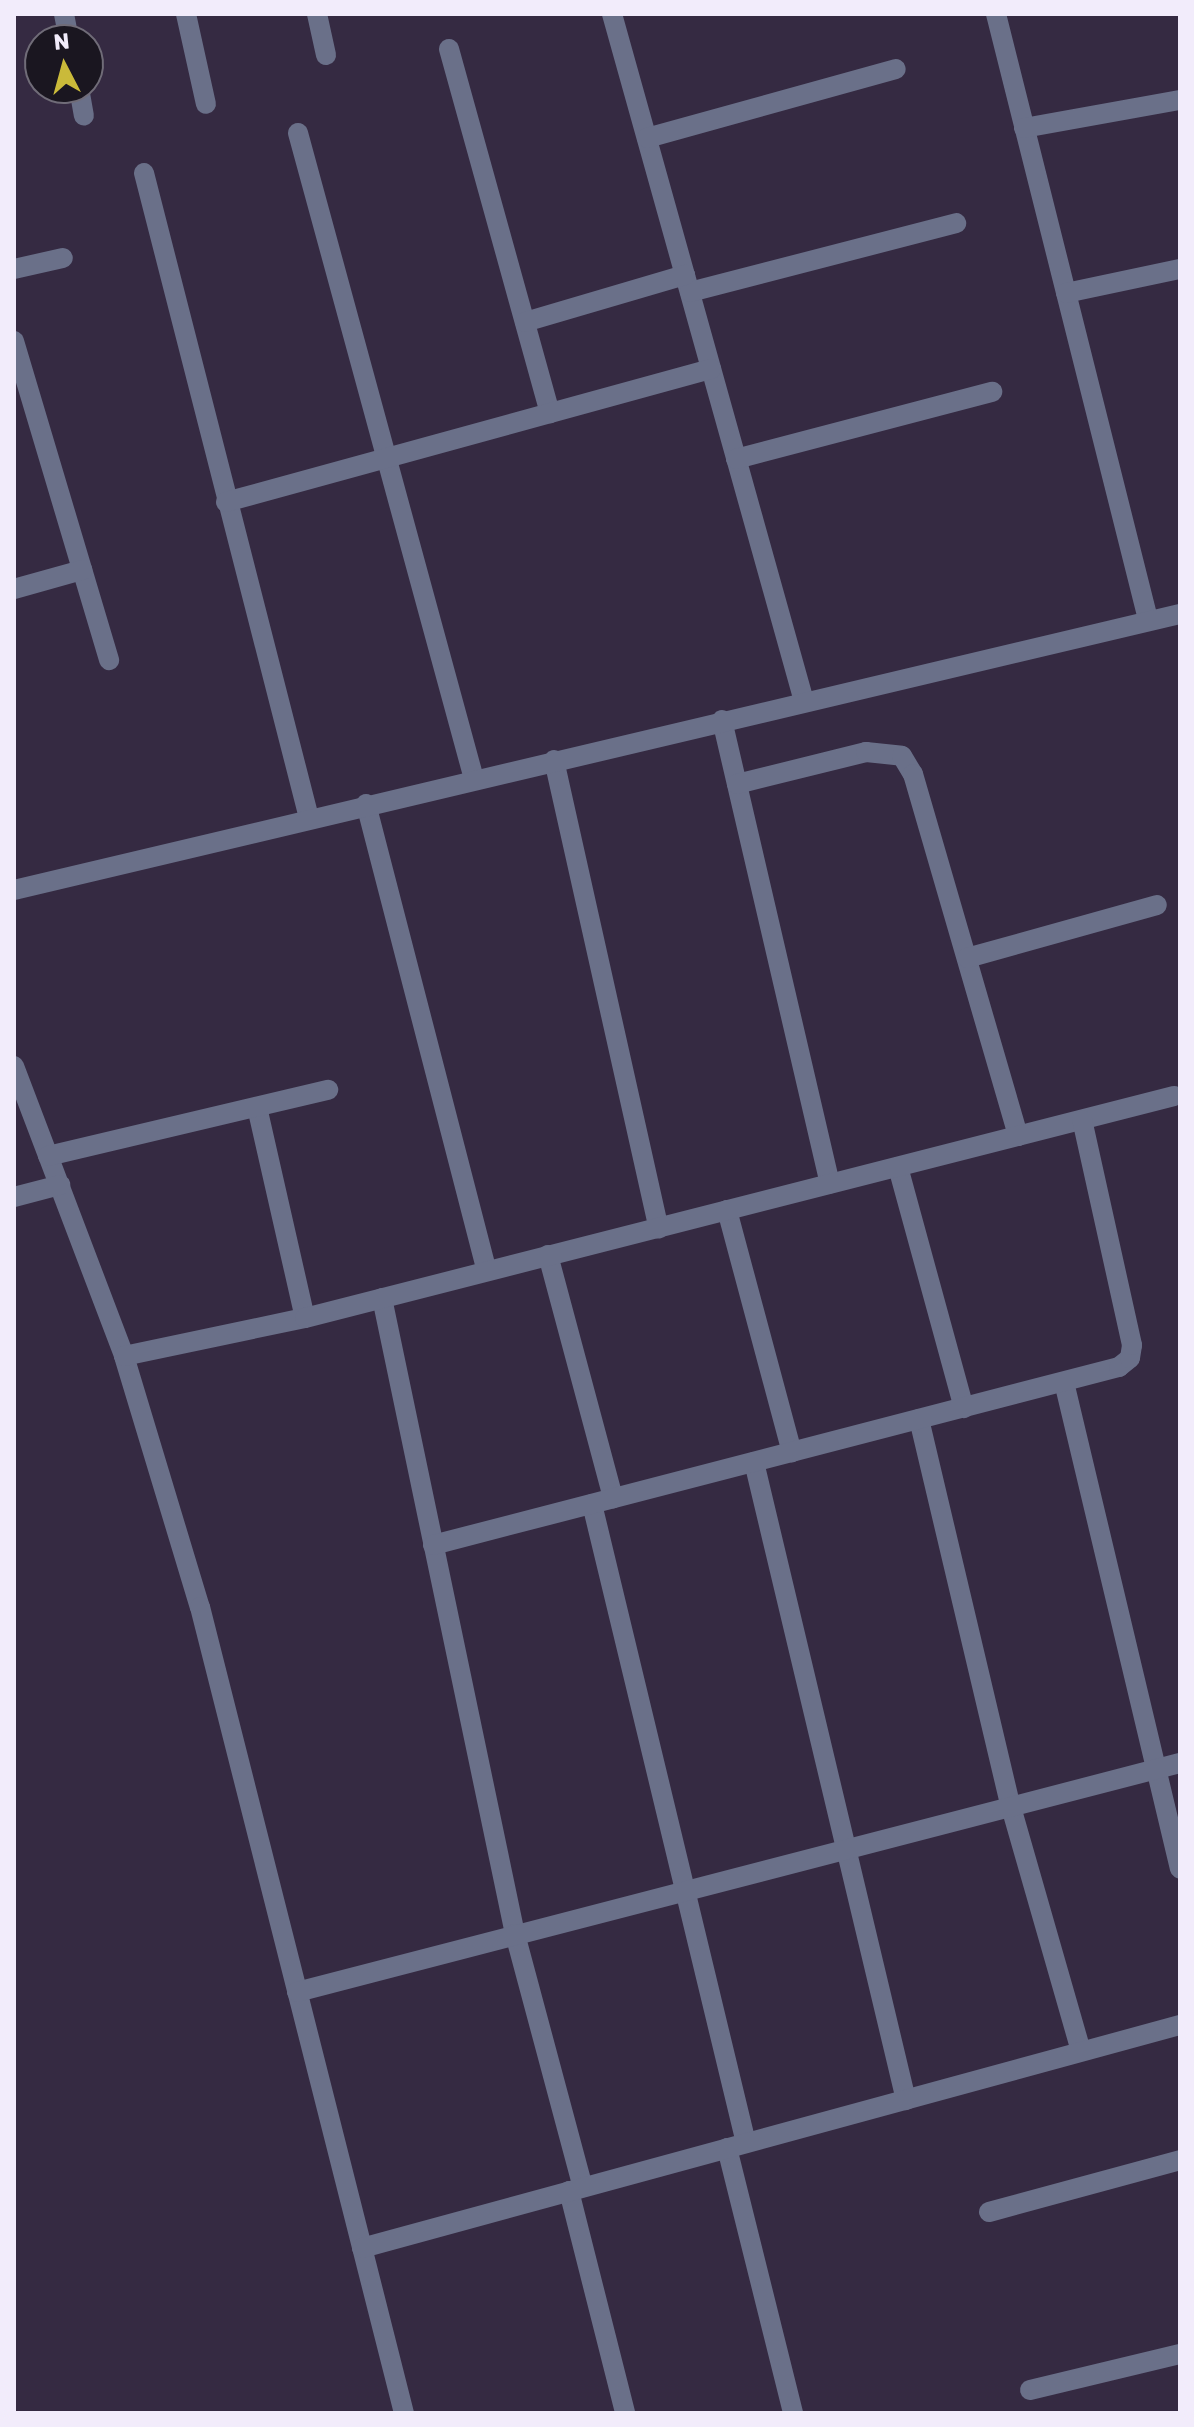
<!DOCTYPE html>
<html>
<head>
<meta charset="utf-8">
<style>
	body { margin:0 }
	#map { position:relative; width:1194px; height:2427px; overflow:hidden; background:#352a42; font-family:Rubik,sans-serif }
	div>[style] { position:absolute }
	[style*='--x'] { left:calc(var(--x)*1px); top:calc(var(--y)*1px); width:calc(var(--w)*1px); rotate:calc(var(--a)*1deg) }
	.minor>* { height:20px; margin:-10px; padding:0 10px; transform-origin:10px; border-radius:10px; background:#6a7089 }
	span { translate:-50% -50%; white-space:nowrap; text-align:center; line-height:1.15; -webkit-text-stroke:6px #1a1620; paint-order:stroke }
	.frame { position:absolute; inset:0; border:16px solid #f2ecfb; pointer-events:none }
	.north { position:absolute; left:24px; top:24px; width:80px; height:80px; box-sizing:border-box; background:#1a1620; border:2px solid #706c78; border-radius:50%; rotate:354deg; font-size:22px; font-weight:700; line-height:32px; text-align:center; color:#f2ecfb }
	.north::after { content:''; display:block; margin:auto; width:28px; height:36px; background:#caba3a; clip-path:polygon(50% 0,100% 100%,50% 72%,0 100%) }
</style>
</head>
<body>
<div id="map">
	<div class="minor">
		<i style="--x:64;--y:14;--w:26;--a:79"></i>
		<i style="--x:186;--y:14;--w:92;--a:77.5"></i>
		<i style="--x:317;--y:14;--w:42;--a:77.6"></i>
		<i style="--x:612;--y:14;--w:713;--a:74.39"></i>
		<i style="--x:996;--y:14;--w:624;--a:75.9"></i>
		<i style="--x:449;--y:49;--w:378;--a:74.5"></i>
		<i style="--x:79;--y:88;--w:28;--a:80"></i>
		<i style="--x:1024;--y:128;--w:158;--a:-10.2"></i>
		<i style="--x:298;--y:133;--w:670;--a:74.76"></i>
		<i style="--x:647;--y:138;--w:258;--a:-15.5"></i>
		<i style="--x:144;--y:173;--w:666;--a:75.65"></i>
		<i style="--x:14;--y:269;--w:50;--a:-12.7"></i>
		<i style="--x:690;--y:292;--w:275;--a:-14.5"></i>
		<i style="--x:1066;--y:293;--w:116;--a:-11.9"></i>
		<i style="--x:525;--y:322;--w:167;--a:-16.4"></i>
		<i style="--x:14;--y:341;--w:333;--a:73.4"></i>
		<i style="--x:736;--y:459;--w:265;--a:-14.7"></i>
		<i style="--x:226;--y:502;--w:503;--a:-15.34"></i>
		<i style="--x:14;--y:589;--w:71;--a:-15.6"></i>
		<i style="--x:722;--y:720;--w:476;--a:76.9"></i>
		<i style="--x:554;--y:760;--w:480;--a:77.4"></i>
		<i style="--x:737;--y:784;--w:133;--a:-13.9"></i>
		<i style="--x:866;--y:752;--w:36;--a:6"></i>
		<i style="--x:902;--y:756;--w:21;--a:59"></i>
		<i style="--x:913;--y:774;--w:377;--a:73.8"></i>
		<i style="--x:366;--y:804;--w:482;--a:75.5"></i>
		<i style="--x:14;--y:890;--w:1198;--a:-13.32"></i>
		<i style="--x:967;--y:958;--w:197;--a:-15.6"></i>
		<i style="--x:14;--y:1066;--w:310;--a:69.2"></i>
		<i style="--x:124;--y:1356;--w:262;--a:73.2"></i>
		<i style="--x:200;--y:1607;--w:831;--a:75.8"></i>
		<i style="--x:257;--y:1107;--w:216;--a:77.2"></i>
		<i style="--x:48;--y:1156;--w:288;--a:-13.3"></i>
		<i style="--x:898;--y:1167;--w:250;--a:74.7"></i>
		<i style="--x:14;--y:1197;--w:48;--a:-14.6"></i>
		<i style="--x:727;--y:1210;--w:251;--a:75"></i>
		<i style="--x:548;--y:1255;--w:252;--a:75"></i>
		<i style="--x:382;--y:1298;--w:650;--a:78.19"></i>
		<i style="--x:515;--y:1934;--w:262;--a:75"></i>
		<i style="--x:124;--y:1356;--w:185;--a:-11.9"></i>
		<i style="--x:305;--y:1318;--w:897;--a:-14.33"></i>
		<i style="--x:1064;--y:1382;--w:500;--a:76.6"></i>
		<i style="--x:919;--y:1419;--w:399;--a:76.7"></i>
		<i style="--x:1011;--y:1807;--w:254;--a:74"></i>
		<i style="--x:754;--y:1462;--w:656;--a:76.6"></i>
		<i style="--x:592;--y:1504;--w:657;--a:76.45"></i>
		<i style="--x:433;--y:1545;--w:709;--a:-14.55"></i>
		<i style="--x:1119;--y:1367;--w:14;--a:-39"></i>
		<i style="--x:1130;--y:1358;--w:13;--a:-81"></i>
		<i style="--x:1132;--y:1345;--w:230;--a:-102.5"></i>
		<i style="--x:297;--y:1992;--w:912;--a:-14.54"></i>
		<i style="--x:727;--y:2148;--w:273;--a:76"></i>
		<i style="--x:569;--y:2191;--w:229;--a:75.8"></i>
		<i style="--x:989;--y:2212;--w:198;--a:-15.2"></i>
		<i style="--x:362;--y:2248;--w:848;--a:-15.25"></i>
		<i style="--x:1030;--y:2390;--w:154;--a:-13.5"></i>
	</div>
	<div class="frame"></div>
	<div class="north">N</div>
</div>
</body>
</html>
